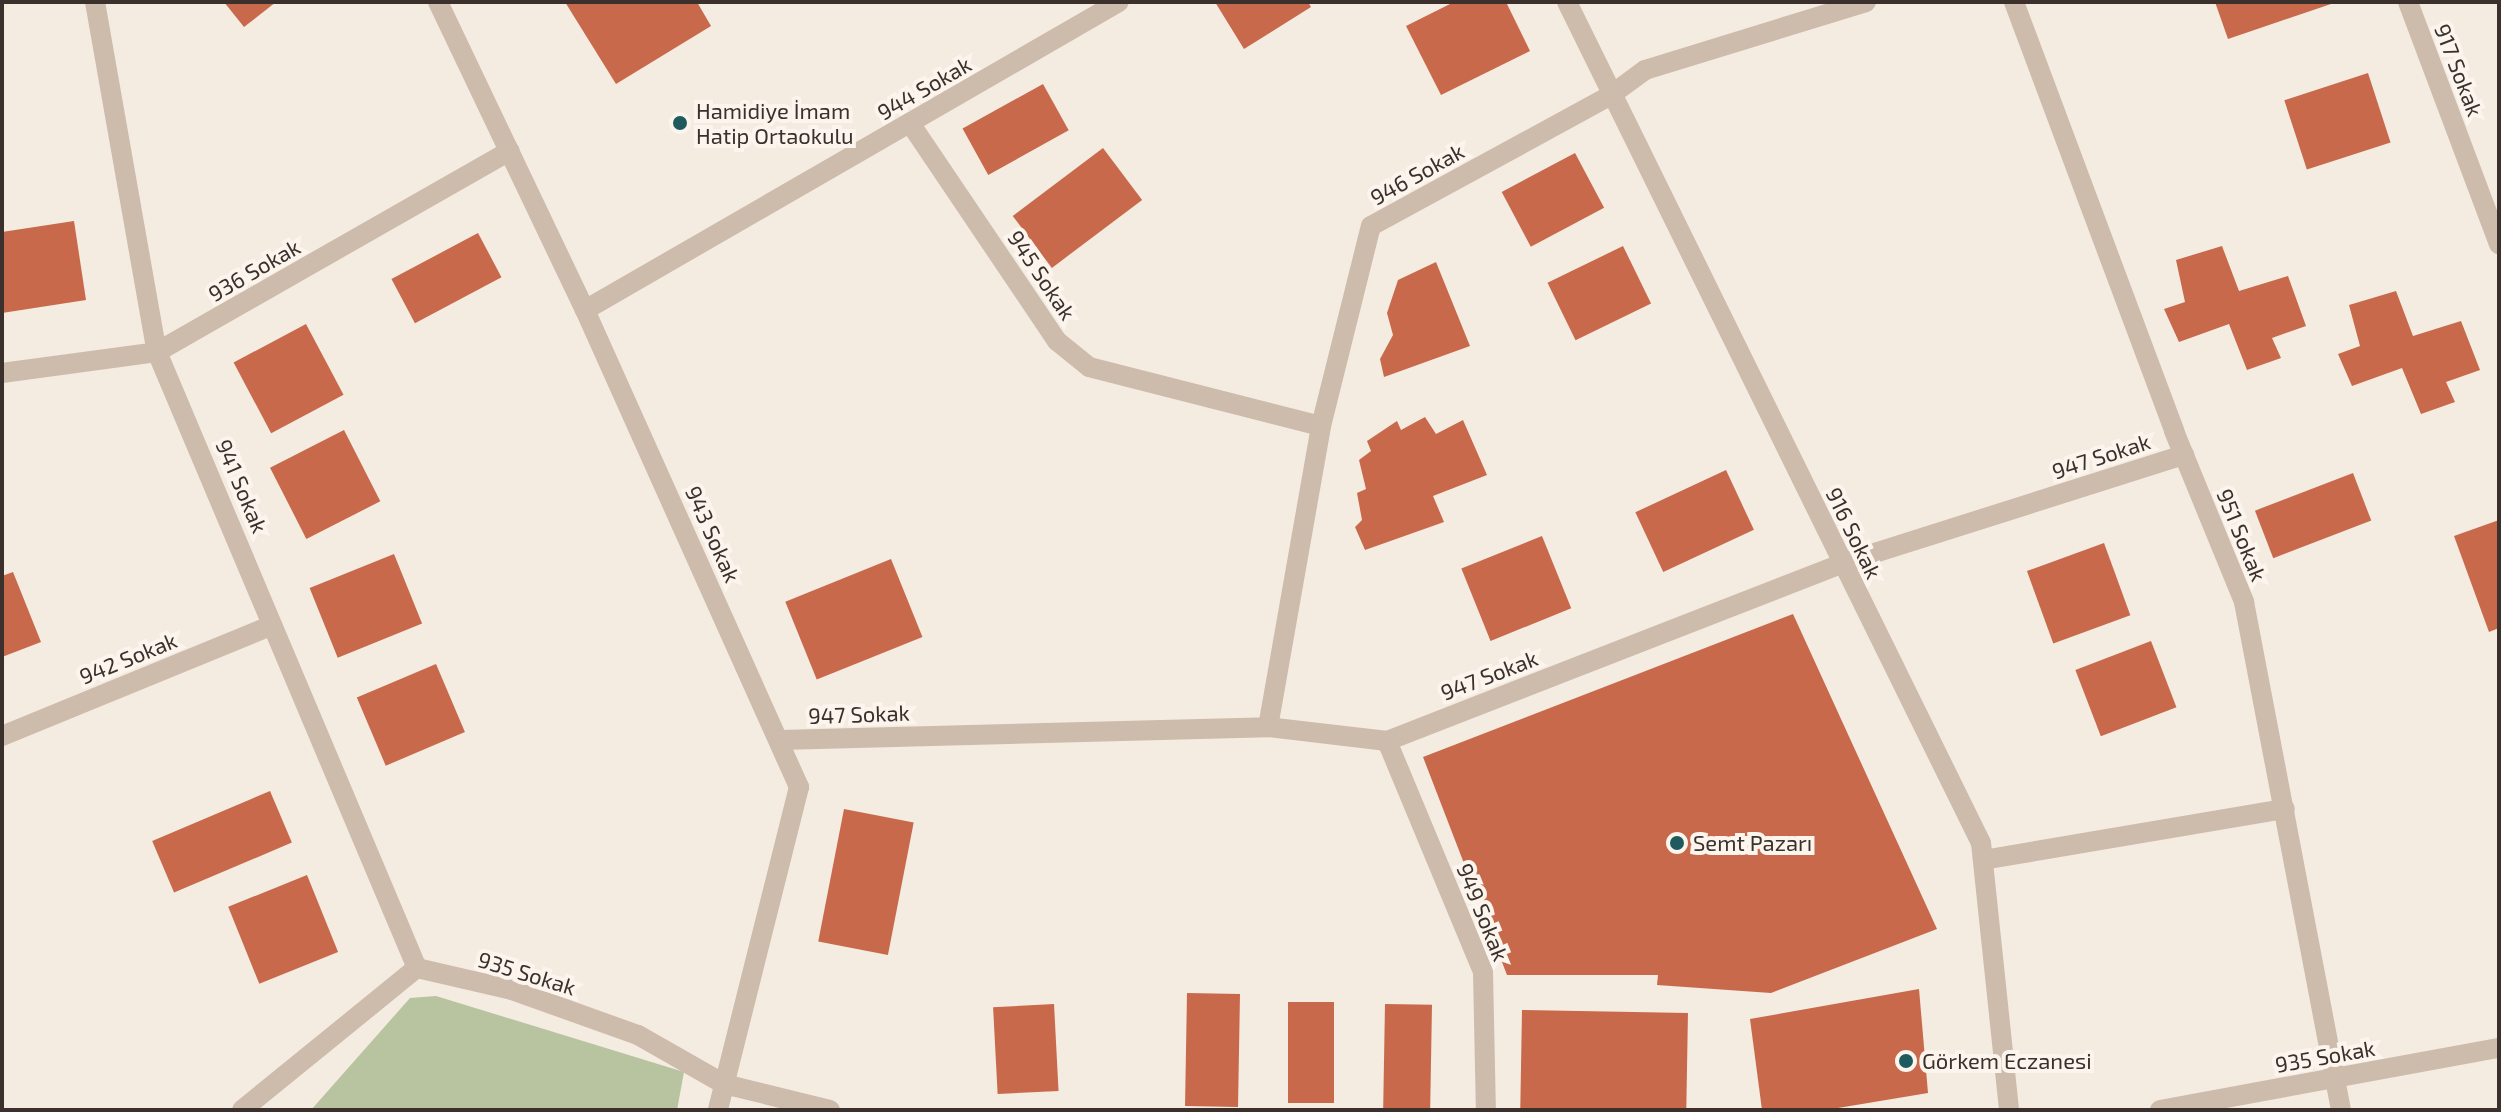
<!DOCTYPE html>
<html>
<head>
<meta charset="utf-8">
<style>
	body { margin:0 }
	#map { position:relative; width:2501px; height:1112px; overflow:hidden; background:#f4ebe1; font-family:"Exo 2",sans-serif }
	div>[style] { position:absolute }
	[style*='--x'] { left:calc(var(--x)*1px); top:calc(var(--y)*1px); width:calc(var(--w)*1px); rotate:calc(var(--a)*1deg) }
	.green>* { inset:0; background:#b8c4a0 }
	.building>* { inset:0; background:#c8694b; transform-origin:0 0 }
	.minor>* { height:20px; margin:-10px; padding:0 10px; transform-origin:10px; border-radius:10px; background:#cdbbac }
	.dots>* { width:22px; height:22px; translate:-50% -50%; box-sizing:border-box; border:4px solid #fbf5ee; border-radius:50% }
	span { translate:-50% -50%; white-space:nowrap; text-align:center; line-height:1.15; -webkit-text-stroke:8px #fbf5ee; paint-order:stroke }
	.street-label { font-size:22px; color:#3b302b }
	.poi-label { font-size:22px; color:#3b302b }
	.left { translate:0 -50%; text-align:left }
	.frame { position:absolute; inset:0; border:4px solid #3b302b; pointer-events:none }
</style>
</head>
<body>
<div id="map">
	<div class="green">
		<i style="clip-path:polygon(436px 996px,684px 1072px,677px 1110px,311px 1110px,410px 998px)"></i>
	</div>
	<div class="building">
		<i style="clip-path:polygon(224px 2px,276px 2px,244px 27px)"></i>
		<i style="clip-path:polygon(565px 2px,697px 2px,711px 26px,616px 84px)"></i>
		<i style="clip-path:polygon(1215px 2px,1308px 2px,1311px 7px,1244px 49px)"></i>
		<i style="clip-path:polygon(1454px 2px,1506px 2px,1530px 51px,1441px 95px,1406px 26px)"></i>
		<i style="clip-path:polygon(2215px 2px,2334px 2px,2334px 3px,2228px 39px)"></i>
		<i style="left:2368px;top:73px;width:73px;height:88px;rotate:72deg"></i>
		<i style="left:1043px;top:84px;width:53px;height:92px;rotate:61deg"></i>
		<i style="left:1103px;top:148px;width:65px;height:113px;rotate:53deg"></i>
		<i style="left:1575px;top:153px;width:62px;height:83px;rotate:62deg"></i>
		<i style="clip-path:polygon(74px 221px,86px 300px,2px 313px,2px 232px)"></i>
		<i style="left:478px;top:233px;width:50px;height:98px;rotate:62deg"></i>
		<i style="left:1623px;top:246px;width:64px;height:84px;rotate:64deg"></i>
		<i style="clip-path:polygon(2222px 246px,2239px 291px,2288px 276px,2306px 326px,2272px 338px,2281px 358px,2247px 370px,2229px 324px,2179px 342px,2164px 309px,2185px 302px,2176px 260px)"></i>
		<i style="clip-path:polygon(1436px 262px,1470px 346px,1384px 377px,1380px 359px,1393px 335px,1387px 313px,1398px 280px)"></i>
		<i style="clip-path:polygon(2396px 291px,2413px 336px,2461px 321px,2480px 370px,2446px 382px,2455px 402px,2421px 414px,2402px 368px,2352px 386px,2338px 354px,2360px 346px,2349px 305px)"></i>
		<i style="left:306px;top:324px;width:80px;height:82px;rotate:62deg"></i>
		<i style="clip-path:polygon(1425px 417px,1436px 434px,1463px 420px,1487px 475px,1433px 496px,1444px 522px,1365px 550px,1355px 527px,1362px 520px,1357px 493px,1366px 489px,1359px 460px,1371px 451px,1367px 441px,1397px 421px,1401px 430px)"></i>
		<i style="left:344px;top:430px;width:80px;height:83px;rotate:63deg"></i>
		<i style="left:1726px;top:470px;width:66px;height:100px;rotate:65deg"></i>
		<i style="left:2353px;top:473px;width:51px;height:105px;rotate:69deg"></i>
		<i style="clip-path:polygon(2499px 520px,2499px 628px,2489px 632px,2454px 536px)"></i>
		<i style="left:1542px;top:536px;width:78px;height:87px;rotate:68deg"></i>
		<i style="left:2104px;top:543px;width:77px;height:82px;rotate:70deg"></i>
		<i style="left:394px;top:554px;width:75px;height:91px;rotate:68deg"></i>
		<i style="left:891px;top:559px;width:84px;height:114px;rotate:68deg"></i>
		<i style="clip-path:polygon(13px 572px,41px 642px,2px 657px,2px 576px)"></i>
		<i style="clip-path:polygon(1793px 614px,1937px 929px,1771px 993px,1657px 985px,1658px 975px,1507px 975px,1423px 757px)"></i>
		<i style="left:2151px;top:641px;width:71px;height:81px;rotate:69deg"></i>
		<i style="left:436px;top:664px;width:74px;height:86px;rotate:67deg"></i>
		<i style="left:270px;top:791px;width:56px;height:128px;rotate:67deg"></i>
		<i style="left:844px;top:809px;width:71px;height:135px;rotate:11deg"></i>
		<i style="left:307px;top:875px;width:83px;height:85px;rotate:68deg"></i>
		<i style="clip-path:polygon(1919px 989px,1928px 1093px,1826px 1110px,1762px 1110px,1750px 1019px)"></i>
		<i style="left:1187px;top:993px;width:53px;height:113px;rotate:1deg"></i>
		<i style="left:1288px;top:1002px;width:46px;height:101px"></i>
		<i style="left:1054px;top:1004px;width:87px;height:61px;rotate:87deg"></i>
		<i style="left:1385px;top:1004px;width:47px;height:104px;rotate:1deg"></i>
		<i style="left:1522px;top:1010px;width:166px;height:100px;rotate:1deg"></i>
	</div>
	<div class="minor">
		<i style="--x:95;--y:2;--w:355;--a:80"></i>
		<i style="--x:157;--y:352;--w:669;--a:67.12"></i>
		<i style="--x:438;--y:2;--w:341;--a:64.5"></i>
		<i style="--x:585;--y:310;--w:523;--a:65.84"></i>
		<i style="--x:799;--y:787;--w:333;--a:104.1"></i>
		<i style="--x:1567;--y:2;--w:937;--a:63.79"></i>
		<i style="--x:1981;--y:843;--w:268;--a:84"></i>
		<i style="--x:2014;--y:2;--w:458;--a:69.5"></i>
		<i style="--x:2174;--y:431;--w:185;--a:67.7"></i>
		<i style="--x:2244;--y:602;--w:517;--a:79.19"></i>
		<i style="--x:2408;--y:2;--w:259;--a:69.4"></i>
		<i style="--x:910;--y:123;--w:263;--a:56"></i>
		<i style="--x:1057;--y:341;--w:41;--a:39.1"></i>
		<i style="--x:1089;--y:367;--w:239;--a:14.3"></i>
		<i style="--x:585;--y:310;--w:616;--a:-29.98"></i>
		<i style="--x:2;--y:373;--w:156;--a:-7.7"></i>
		<i style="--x:157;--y:352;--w:406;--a:-29.7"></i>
		<i style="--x:1268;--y:727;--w:306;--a:-80"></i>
		<i style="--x:1321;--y:426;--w:206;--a:-76"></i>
		<i style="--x:1371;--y:226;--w:273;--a:-28.6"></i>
		<i style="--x:1611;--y:95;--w:42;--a:-36.3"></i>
		<i style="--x:1645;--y:70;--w:231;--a:-17.1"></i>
		<i style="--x:2;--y:736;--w:292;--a:-22.3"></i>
		<i style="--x:780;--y:740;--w:488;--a:-1.5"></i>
		<i style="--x:1268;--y:727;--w:120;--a:6.7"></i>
		<i style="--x:1387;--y:741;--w:490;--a:-21.3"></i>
		<i style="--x:1843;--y:563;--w:358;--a:-17.6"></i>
		<i style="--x:1387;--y:741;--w:250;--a:67.4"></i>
		<i style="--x:1483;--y:972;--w:138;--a:88.8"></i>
		<i style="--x:1983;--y:860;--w:306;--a:-9.6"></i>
		<i style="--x:242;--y:1110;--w:225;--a:-39.1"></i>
		<i style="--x:417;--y:968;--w:98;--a:13"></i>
		<i style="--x:512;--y:990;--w:134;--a:19.7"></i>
		<i style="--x:638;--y:1035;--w:99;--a:29.7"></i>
		<i style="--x:724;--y:1084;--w:109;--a:13.8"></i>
		<i style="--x:2160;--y:1110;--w:345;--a:-10.4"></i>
	</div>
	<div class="dots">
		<i style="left:680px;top:123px;background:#1f5a5e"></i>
		<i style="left:1677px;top:843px;background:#1f5a5e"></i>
		<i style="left:1906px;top:1061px;background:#1f5a5e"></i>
	</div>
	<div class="street-label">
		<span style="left:2459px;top:70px;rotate:69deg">917 Sokak</span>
		<span style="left:924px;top:88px;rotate:-30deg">944 Sokak</span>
		<span style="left:1417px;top:174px;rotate:-29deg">946 Sokak</span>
		<span style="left:254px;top:270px;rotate:-30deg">936 Sokak</span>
		<span style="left:1042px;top:275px;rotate:56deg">945 Sokak</span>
		<span style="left:2101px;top:456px;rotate:-18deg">947 Sokak</span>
		<span style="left:242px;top:486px;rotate:67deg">941 Sokak</span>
		<span style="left:1854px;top:533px;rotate:64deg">916 Sokak</span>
		<span style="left:713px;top:534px;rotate:66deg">943 Sokak</span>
		<span style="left:2242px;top:535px;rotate:68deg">951 Sokak</span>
		<span style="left:128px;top:658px;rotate:-22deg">942 Sokak</span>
		<span style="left:1489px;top:675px;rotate:-21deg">947 Sokak</span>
		<span style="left:859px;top:714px;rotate:-2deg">947 Sokak</span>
		<span style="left:1483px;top:912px;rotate:68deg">949 Sokak</span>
		<span style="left:527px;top:973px;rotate:17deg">935 Sokak</span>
		<span style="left:2325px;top:1056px;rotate:-10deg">935 Sokak</span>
	</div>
	<div class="poi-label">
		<span class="left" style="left:696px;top:123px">Hamidiye İmam<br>Hatip Ortaokulu</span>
		<span class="left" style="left:1693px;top:843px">Semt Pazarı</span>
		<span class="left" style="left:1922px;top:1061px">Görkem Eczanesi</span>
	</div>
	<div class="frame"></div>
</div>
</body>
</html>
